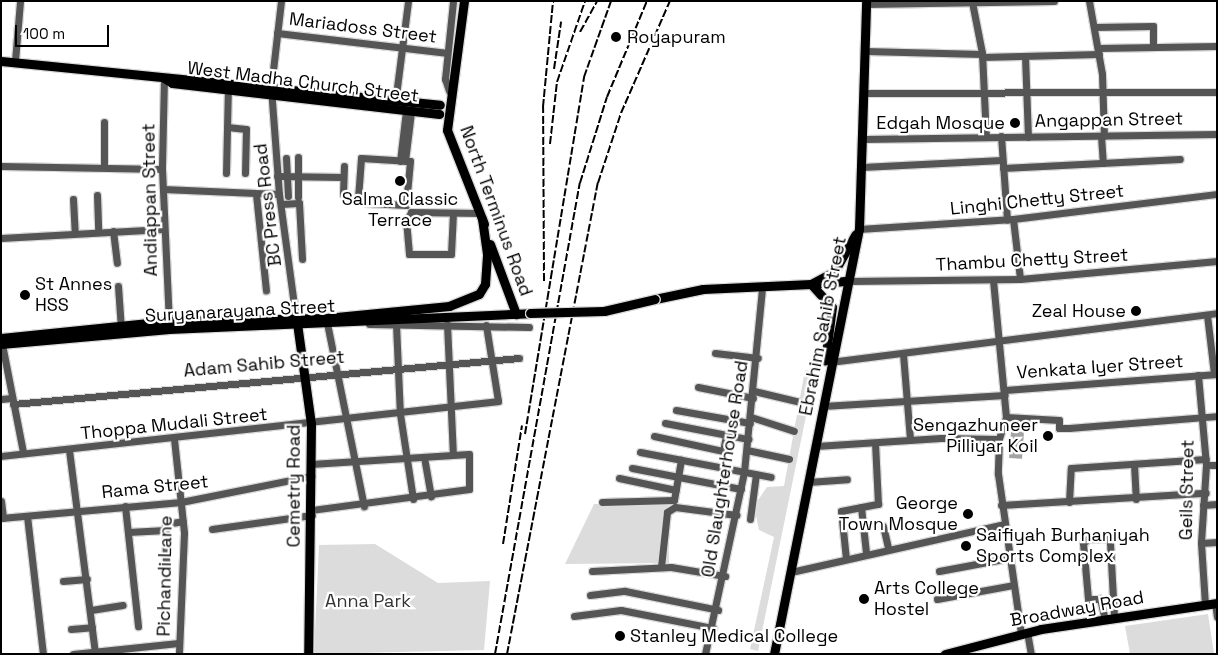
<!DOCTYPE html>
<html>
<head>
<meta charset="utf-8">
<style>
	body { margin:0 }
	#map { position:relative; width:1218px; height:655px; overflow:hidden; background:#fff; font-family:"Space Grotesk",sans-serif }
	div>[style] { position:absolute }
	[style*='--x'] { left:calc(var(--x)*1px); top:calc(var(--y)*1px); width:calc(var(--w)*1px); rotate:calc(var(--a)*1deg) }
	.green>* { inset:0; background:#dcdcdc }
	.water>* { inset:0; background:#a3a3a3; transform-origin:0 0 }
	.roads { filter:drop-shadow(1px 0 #dbdbdb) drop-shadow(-1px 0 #dbdbdb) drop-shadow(0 1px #dbdbdb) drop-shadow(0 -1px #dbdbdb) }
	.minor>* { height:7px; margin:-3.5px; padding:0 3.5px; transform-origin:3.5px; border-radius:3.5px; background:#555 }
	.major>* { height:9px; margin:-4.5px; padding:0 4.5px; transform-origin:4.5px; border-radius:4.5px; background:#000 }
	.rail>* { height:2px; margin-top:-1px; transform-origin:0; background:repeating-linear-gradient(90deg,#000 0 8px,transparent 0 10.5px) }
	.bridges { filter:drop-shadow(1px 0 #dbdbdb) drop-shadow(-1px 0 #dbdbdb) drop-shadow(0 1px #dbdbdb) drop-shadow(0 -1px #dbdbdb) }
	.major-bridge>* { height:9px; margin:-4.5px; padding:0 4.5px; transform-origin:4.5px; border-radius:4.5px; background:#000 }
	.dots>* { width:14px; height:14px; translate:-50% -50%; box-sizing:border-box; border:2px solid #fff; border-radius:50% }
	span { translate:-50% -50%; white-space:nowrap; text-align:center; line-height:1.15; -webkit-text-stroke:4.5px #fff; paint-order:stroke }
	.street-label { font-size:18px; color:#000 }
	.poi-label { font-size:18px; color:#000 }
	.left { translate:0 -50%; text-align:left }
	.right { translate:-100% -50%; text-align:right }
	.park-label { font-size:18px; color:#333 }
	.frame { position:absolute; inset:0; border:2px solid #000; pointer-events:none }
	.scale { position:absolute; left:15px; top:25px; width:94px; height:22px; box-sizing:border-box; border:2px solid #000; border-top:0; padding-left:6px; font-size:15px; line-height:18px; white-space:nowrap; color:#000; -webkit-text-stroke:4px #fff; paint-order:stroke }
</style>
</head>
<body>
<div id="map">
	<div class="green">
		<i style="clip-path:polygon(805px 370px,815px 372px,758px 651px,750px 649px,774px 537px,759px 530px,754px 506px,767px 487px,784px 486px)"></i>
		<i style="clip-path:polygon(668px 503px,669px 563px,565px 564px,594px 504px)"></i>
		<i style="clip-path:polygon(375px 544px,438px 583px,490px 581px,484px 650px,314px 654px,319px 545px)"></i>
		<i style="clip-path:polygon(1208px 614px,1214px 654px,1130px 654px,1125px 626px)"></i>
	</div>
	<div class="water">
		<i style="left:1011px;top:431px;width:13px;height:27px;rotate:4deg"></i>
	</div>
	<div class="roads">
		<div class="minor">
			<i style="--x:281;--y:1;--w:88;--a:96.6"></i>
			<i style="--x:271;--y:88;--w:106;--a:85.7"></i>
			<i style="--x:279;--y:194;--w:126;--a:82.3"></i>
			<i style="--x:1089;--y:1;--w:74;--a:79.9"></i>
			<i style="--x:1102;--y:74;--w:62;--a:88.2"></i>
			<i style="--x:972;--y:2;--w:52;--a:78.9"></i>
			<i style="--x:982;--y:53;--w:84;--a:87.3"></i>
			<i style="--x:866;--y:4;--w:188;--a:-0.9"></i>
			<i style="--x:1094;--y:27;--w:59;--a:-1"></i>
			<i style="--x:1153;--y:26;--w:21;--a:90"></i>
			<i style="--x:277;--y:33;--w:170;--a:6.7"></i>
			<i style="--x:1098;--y:48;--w:119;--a:-1"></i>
			<i style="--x:865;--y:51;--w:117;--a:1.5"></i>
			<i style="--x:1025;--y:56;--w:81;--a:87.9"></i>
			<i style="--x:982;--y:57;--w:117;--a:-1.5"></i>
			<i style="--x:15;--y:61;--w:60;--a:-85.2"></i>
			<i style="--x:164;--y:78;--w:91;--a:91.3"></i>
			<i style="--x:162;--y:169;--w:156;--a:87.4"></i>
			<i style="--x:449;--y:91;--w:13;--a:-108"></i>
			<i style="--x:445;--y:79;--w:78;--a:-84.1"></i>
			<i style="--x:864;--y:93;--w:353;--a:-0.2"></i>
			<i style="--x:395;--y:103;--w:103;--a:-82.7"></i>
			<i style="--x:104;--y:122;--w:45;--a:90"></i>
			<i style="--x:227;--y:127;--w:19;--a:6"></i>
			<i style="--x:246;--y:129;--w:44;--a:91.3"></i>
			<i style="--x:1001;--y:136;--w:84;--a:85.9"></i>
			<i style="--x:1101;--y:136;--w:27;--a:86"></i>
			<i style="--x:863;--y:139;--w:354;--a:-0.8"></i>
			<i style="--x:298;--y:157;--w:40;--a:90"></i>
			<i style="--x:286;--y:158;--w:38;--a:87"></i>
			<i style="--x:361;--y:158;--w:49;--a:3.5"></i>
			<i style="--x:410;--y:161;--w:44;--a:95.2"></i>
			<i style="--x:406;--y:205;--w:39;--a:-177"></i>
			<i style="--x:367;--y:203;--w:10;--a:-151"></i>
			<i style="--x:358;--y:198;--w:40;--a:-85.7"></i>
			<i style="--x:400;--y:161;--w:50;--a:-83.2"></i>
			<i style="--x:405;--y:161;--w:49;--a:-83"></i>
			<i style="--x:1;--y:166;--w:161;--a:1.1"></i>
			<i style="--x:862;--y:167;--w:140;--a:-2.9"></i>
			<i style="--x:1003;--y:168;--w:177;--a:-2.9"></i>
			<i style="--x:226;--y:173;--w:87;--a:-88.7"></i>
			<i style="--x:277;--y:176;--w:66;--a:0.9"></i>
			<i style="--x:163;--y:189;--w:116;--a:2.5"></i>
			<i style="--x:256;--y:194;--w:97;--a:84.1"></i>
			<i style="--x:343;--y:194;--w:28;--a:-88"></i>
			<i style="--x:97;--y:195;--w:36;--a:88"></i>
			<i style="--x:73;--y:199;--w:33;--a:87"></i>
			<i style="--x:281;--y:204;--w:18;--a:-3"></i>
			<i style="--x:299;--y:203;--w:56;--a:86.9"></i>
			<i style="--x:453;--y:213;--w:41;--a:92.8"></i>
			<i style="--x:451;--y:254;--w:42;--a:180"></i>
			<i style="--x:409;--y:254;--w:32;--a:-95"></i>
			<i style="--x:406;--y:222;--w:11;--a:-63"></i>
			<i style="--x:411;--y:212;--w:69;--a:0.8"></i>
			<i style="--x:1013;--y:219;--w:60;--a:83.3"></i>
			<i style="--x:859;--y:229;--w:154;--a:-3.7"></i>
			<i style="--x:1013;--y:219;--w:206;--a:-7"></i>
			<i style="--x:113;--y:231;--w:32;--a:83"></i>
			<i style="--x:1;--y:238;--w:163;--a:-3.2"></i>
			<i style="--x:993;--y:280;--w:138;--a:84.6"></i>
			<i style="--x:1006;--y:417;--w:23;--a:108"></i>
			<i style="--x:999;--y:439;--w:35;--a:92"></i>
			<i style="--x:998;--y:474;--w:162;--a:81.8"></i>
			<i style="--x:848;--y:281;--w:172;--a:-0.7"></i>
			<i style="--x:1020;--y:279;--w:198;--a:-5.2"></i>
			<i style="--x:118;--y:286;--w:39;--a:86"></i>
			<i style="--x:1207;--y:315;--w:59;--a:83.2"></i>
			<i style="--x:327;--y:323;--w:187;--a:78.6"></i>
			<i style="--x:369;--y:324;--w:160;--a:1.1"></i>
			<i style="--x:396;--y:324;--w:90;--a:87.5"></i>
			<i style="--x:400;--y:414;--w:86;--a:81.3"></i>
			<i style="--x:447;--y:324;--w:130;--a:87.4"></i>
			<i style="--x:2;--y:344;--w:110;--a:79"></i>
			<i style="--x:715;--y:353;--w:43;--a:6.6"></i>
			<i style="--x:903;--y:354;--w:86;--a:85.3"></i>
			<i style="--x:830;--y:362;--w:390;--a:-7.2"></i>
			<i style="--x:1198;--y:375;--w:90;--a:84.9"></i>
			<i style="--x:1206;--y:465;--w:78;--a:93.7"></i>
			<i style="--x:1201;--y:543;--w:62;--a:86.3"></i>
			<i style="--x:698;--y:387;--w:56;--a:11.3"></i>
			<i style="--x:1005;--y:390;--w:213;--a:-4.3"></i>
			<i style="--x:754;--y:391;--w:47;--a:13.4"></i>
			<i style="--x:1;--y:399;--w:11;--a:-5"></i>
			<i style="--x:13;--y:404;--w:508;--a:-5.19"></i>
			<i style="--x:823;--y:406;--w:182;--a:-3.5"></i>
			<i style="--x:676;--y:410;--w:75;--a:10"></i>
			<i style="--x:751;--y:417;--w:45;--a:18"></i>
			<i style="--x:1006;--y:417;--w:53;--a:3.2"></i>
			<i style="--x:1059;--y:420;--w:8;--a:90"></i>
			<i style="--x:1059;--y:428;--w:10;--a:0"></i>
			<i style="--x:1069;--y:428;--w:148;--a:-4.6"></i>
			<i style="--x:665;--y:423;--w:85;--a:10.9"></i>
			<i style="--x:654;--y:436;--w:71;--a:12.3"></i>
			<i style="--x:723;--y:451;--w:16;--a:-79"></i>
			<i style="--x:174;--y:439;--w:95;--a:83.9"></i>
			<i style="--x:184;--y:533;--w:121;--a:92.4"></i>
			<i style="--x:816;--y:446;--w:125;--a:-3.7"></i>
			<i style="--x:941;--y:438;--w:58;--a:1"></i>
			<i style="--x:69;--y:450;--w:206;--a:82.7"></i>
			<i style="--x:747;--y:450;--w:43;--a:12.1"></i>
			<i style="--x:640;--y:452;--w:133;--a:10.8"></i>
			<i style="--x:1;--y:456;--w:500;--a:-6.31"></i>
			<i style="--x:498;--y:401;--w:77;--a:-99"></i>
			<i style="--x:424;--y:457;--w:40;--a:80"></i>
			<i style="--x:311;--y:464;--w:158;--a:-3.6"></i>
			<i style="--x:469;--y:454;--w:35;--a:90"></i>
			<i style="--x:469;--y:489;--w:158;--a:172.4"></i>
			<i style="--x:1134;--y:464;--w:35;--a:87"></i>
			<i style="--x:1206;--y:465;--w:11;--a:0"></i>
			<i style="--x:632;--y:468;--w:111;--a:10.9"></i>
			<i style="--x:619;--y:478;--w:58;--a:11.9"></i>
			<i style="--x:808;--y:482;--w:39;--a:-4"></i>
			<i style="--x:1;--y:501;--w:17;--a:83"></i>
			<i style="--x:602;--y:502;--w:72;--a:-1.6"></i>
			<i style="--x:674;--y:500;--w:41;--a:-80.1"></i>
			<i style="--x:1069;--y:502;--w:34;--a:-87"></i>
			<i style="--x:1071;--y:468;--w:135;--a:-3.8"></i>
			<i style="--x:1001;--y:505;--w:205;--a:-3.4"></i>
			<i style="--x:1203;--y:505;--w:14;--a:-4"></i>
			<i style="--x:125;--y:506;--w:121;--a:83.8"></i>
			<i style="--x:861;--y:507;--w:46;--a:83.8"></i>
			<i style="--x:27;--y:516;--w:139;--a:83.4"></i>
			<i style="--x:1;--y:518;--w:181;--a:-5.1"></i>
			<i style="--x:181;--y:502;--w:133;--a:-11.3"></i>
			<i style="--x:750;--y:519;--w:45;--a:-82.4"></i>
			<i style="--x:883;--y:526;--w:23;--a:77"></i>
			<i style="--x:212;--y:529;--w:101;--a:-8"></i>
			<i style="--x:128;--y:532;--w:38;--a:-3"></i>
			<i style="--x:1201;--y:543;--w:16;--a:-4"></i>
			<i style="--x:846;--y:559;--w:48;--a:-95.9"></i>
			<i style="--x:841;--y:511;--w:38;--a:-11"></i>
			<i style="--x:878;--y:504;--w:61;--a:-92.8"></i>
			<i style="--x:166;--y:563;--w:39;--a:-91"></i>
			<i style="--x:165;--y:524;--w:18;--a:-9"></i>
			<i style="--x:661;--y:567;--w:55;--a:-83.8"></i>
			<i style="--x:667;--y:512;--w:9;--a:-32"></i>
			<i style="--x:675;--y:507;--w:62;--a:7.5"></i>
			<i style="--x:592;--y:571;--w:79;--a:-2.9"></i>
			<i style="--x:671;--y:567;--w:55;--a:9.5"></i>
			<i style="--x:939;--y:571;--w:71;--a:-10.5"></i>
			<i style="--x:791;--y:572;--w:218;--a:-12.7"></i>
			<i style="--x:63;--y:581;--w:24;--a:-5"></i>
			<i style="--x:590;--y:595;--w:35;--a:-7"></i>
			<i style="--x:625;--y:591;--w:95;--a:11.5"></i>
			<i style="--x:937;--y:599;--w:77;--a:-10.4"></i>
			<i style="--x:1215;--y:603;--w:14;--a:82"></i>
			<i style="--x:91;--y:610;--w:32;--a:-9"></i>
			<i style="--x:574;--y:616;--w:47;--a:-7.3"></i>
			<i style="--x:621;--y:610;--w:94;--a:11.1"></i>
			<i style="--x:1105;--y:620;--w:22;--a:-103"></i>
			<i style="--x:1100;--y:599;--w:12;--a:180"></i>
			<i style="--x:1088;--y:599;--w:56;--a:-95.1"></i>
			<i style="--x:1083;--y:543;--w:6;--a:-39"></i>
			<i style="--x:1088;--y:539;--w:21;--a:0"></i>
			<i style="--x:1109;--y:539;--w:4;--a:76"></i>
			<i style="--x:1110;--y:543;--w:75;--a:86.9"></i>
			<i style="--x:71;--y:629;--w:21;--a:-5"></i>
			<i style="--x:1027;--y:632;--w:22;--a:80"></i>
			<i style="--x:73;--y:654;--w:106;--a:-6"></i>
			<i style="--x:705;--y:654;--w:186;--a:-77.9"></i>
			<i style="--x:744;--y:472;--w:186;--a:-84.4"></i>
		</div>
		<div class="major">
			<i style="--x:464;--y:1;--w:130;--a:97.5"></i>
			<i style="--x:447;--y:130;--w:101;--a:68.5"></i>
			<i style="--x:1;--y:61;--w:441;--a:5.7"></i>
			<i style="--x:164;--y:78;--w:9;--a:32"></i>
			<i style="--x:172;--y:83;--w:269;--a:6.6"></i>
			<i style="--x:490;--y:244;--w:75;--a:69.6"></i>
			<i style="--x:811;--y:284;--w:31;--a:48"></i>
			<i style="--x:832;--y:307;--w:54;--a:97.4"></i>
			<i style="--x:811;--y:284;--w:37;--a:-5"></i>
			<i style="--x:655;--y:299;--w:49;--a:-11.8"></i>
			<i style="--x:703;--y:289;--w:108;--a:-2.7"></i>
			<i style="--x:811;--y:284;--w:26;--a:-28"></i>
			<i style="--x:834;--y:272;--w:43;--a:-60.4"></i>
			<i style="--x:297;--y:323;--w:102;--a:82.1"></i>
			<i style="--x:311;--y:424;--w:230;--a:90.7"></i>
			<i style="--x:1;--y:338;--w:168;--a:-5.8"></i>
			<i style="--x:168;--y:321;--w:158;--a:-1.1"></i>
			<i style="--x:326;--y:318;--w:124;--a:-5.6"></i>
			<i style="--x:449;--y:306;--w:32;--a:-22"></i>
			<i style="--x:479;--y:294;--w:12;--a:-59"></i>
			<i style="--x:485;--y:284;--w:30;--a:-86"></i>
			<i style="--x:487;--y:254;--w:35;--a:-98"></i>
			<i style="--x:1;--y:344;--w:169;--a:-5.1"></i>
			<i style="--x:169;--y:329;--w:361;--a:-2.5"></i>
			<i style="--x:774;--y:654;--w:433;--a:-78.7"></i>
			<i style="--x:859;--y:229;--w:228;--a:-88.2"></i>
			<i style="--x:945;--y:654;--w:99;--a:-14.6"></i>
			<i style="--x:1041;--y:629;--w:178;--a:-8.4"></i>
		</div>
	</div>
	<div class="rail">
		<i style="--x:580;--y:32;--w:35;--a:-61"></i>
		<i style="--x:554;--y:69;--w:48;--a:-81.5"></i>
		<i style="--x:550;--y:144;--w:62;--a:-83.6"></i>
		<i style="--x:557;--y:82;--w:86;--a:-70.9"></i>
		<i style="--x:544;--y:281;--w:174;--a:-90.3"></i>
		<i style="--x:543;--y:107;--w:106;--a:-84.6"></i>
		<i style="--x:525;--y:434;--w:362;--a:-80.6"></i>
		<i style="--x:584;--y:77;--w:81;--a:-70.4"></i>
		<i style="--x:503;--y:544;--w:120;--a:-80.9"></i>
		<i style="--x:495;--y:654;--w:479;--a:-79.8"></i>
		<i style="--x:580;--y:183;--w:90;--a:-72.6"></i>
		<i style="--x:607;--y:97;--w:104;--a:-67.4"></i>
		<i style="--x:507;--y:654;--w:480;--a:-79.1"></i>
		<i style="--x:598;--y:183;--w:74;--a:-71.8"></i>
		<i style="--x:621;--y:113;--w:122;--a:-66.4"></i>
	</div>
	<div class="bridges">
		<div class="major-bridge">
			<i style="--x:530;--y:313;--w:74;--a:-1.5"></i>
			<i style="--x:604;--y:311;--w:52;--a:-13.2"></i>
		</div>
	</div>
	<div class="dots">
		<i style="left:616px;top:37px;background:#000"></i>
		<i style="left:1015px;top:123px;background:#000"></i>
		<i style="left:400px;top:181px;background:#000"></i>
		<i style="left:25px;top:295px;background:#000"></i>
		<i style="left:1136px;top:311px;background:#000"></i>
		<i style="left:1048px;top:436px;background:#000"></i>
		<i style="left:968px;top:514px;background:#000"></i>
		<i style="left:966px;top:546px;background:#000"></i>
		<i style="left:864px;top:599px;background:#000"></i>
		<i style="left:620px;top:636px;background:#000"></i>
	</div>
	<div class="street-label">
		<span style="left:363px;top:28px;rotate:7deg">Mariadoss Street</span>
		<span style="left:303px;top:82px;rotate:7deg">West Madha Church Street</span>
		<span style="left:1109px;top:120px;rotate:-1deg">Angappan Street</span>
		<span style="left:150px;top:200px;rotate:-91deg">Andiappan Street</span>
		<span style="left:1037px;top:200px;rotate:-6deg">Linghi Chetty Street</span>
		<span style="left:268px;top:205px;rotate:-97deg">BC Press Road</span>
		<span style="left:496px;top:211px;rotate:70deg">North Terminus Road</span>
		<span style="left:1032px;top:260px;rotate:-3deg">Thambu Chetty Street</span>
		<span style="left:240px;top:311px;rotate:-3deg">Suryanarayana Street</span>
		<span style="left:823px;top:326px;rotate:-79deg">Ebrahim Sahib Street</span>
		<span style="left:264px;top:364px;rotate:-5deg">Adam Sahib Street</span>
		<span style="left:1100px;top:367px;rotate:-4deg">Venkata Iyer Street</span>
		<span style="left:174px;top:424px;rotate:-6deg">Thoppa Mudali Street</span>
		<span style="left:725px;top:469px;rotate:-81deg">Old Slaughterhouse Road</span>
		<span style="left:294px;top:486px;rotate:-90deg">Cemetry Road</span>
		<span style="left:155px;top:487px;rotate:-6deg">Rama Street</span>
		<span style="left:1187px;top:490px;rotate:-89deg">Geils Street</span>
		<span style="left:165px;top:576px;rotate:-89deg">Pichandi Lane</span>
		<span style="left:1077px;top:609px;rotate:-10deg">Broadway Road</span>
	</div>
	<div class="poi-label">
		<span class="left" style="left:627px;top:37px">Royapuram</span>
		<span class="right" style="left:1005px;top:123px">Edgah Mosque</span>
		<span style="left:400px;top:210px">Salma Classic<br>Terrace</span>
		<span class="left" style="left:35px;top:295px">St Annes<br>HSS</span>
		<span class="right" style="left:1126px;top:311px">Zeal House</span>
		<span class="right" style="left:1038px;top:436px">Sengazhuneer<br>Pilliyar Koil</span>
		<span class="right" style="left:958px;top:514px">George<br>Town Mosque</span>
		<span class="left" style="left:976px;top:546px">Saifiyah Burhaniyah<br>Sports Complex</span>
		<span class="left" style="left:874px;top:599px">Arts College<br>Hostel</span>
		<span class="left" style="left:630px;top:636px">Stanley Medical College</span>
	</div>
	<div class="park-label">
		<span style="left:368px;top:601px">Anna Park</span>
	</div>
	<div class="frame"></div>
	<div class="scale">100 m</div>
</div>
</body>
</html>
